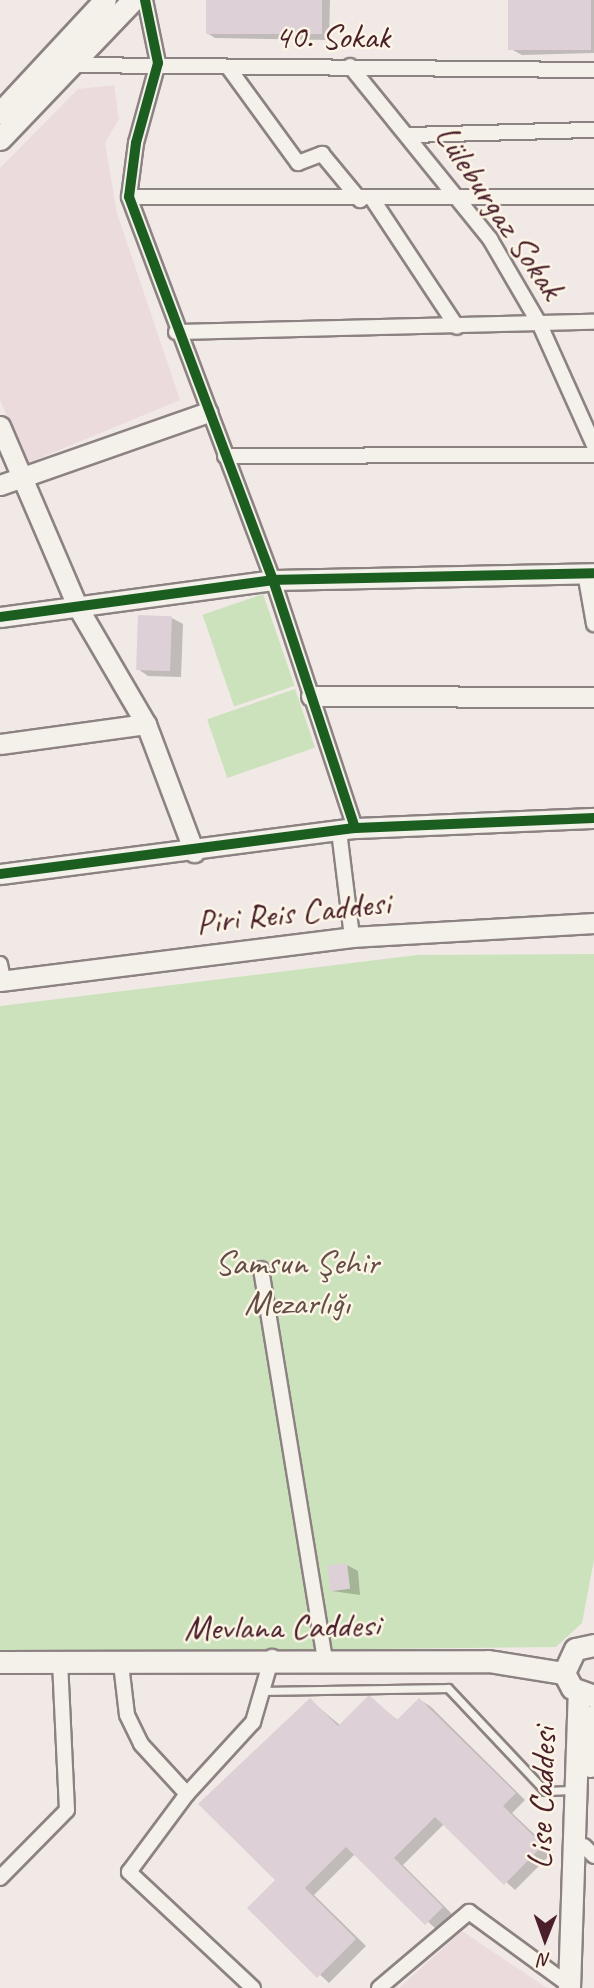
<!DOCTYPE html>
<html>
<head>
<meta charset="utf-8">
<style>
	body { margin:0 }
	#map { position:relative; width:594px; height:1988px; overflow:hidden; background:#f1e9e6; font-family:Caveat,sans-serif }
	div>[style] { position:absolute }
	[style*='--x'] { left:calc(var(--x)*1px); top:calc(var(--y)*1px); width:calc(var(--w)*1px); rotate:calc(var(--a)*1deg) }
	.built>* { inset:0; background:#ecdbdd }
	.green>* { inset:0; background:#cce2bd; transform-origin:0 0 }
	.shadow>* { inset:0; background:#0003 }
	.building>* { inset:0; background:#ddd1d7; transform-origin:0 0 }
	.roads { filter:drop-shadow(2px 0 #8d8282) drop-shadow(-2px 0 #8d8282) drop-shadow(0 2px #8d8282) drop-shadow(0 -2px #8d8282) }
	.service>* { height:7px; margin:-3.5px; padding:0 3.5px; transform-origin:3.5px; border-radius:3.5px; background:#f4f1eb }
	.minor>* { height:14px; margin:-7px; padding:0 7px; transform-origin:7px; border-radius:7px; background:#f4f1eb }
	.tertiary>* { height:19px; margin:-9.5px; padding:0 9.5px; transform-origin:9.5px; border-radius:9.5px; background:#f4f1eb }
	.secondary>* { height:21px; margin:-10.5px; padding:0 10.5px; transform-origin:10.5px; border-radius:10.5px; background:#f4f1eb }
	.cycleway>* { height:10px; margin:-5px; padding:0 5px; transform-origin:5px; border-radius:5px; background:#1b5e20 }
	span { translate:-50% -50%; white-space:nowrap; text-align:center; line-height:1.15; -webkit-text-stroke:5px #fcf5e5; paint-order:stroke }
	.street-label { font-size:35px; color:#4a1f2b }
	.park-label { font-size:35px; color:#634e47 }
	.north { position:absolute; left:510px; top:1904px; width:70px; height:70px; -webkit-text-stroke:5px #fcf5e5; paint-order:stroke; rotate:181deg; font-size:19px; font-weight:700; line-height:28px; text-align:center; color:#4a1f2b }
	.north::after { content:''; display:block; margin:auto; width:24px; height:32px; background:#4a1f2b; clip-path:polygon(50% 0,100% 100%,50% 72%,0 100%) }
</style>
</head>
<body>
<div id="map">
	<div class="built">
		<i style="clip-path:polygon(114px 85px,119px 119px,105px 143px,117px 213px,180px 400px,28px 463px,0 400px,0 168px,78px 89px)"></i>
		<i style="clip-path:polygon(462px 1931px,547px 1988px,399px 1988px)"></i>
	</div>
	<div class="green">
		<i style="left:263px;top:594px;width:97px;height:64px;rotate:71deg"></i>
		<i style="left:295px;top:689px;width:62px;height:93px;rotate:71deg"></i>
		<i style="clip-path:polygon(594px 954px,594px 1560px,582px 1623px,556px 1647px,0 1653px,0 1006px,417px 955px)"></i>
	</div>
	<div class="shadow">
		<i style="clip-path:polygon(209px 0,330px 0,329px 40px,215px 38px,207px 33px)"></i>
		<i style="clip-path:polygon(510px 0,594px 0,594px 53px,522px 55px,511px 49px)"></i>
		<i style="clip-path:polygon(172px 618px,183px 624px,181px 677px,148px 676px,138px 669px)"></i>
		<i style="clip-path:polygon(347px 1565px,358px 1571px,360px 1595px,332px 1591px)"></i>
		<i style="clip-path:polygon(369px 1698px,399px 1721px,420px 1700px,430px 1706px,525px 1800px,512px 1813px,553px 1852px,515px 1890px,444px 1824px,403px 1865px,452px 1914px,437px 1930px,355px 1854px,314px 1895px,366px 1946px,329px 1983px,249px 1908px,277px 1880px,310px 1700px,341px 1726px)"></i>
	</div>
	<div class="building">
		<i style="left:206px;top:0;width:116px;height:34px"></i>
		<i style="left:508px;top:0;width:83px;height:50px"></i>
		<i style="left:138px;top:615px;width:34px;height:55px;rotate:2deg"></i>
		<i style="left:347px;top:1563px;width:26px;height:20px;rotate:83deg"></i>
		<i style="clip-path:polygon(369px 1695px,397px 1720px,419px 1698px,516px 1793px,503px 1806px,543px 1845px,504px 1885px,435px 1817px,394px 1858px,443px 1907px,425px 1925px,346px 1847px,305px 1888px,356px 1939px,317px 1978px,247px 1908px,275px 1880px,198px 1804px,310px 1698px,338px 1726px)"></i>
	</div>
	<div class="roads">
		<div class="service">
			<i style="--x:263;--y:1691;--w:185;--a:-0.9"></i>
			<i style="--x:448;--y:1688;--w:141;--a:46.7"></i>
			<i style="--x:545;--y:1791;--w:27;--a:-2"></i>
		</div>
		<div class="minor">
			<i style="--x:145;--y:0;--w:64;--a:78.3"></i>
			<i style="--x:158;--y:63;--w:83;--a:105.4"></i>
			<i style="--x:136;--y:143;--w:54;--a:97.4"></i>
			<i style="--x:129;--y:197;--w:409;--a:69.4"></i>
			<i style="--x:273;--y:580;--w:261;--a:71.7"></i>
			<i style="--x:69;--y:65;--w:525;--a:0.55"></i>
			<i style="--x:350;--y:66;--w:223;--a:51"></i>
			<i style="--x:490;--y:239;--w:99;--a:59.8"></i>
			<i style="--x:540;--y:325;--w:132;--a:65.8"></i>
			<i style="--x:228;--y:67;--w:119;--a:53.9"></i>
			<i style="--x:298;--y:163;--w:26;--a:-21"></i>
			<i style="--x:322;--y:154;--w:60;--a:50.4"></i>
			<i style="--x:410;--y:135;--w:184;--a:-1.6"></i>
			<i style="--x:129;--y:197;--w:465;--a:0"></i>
			<i style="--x:373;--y:200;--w:152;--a:56.5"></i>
			<i style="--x:176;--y:332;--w:418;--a:-1.4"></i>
			<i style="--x:225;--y:456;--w:369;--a:-0.2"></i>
			<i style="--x:585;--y:573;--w:52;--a:80"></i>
			<i style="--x:339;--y:831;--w:107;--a:83"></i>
			<i style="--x:0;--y:964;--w:16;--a:79"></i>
			<i style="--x:261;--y:1269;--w:394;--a:80.7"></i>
			<i style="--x:121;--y:1664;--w:51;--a:83.3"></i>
			<i style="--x:127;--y:1715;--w:32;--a:64"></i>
			<i style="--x:141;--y:1744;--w:68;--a:47.4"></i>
			<i style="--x:584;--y:1846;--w:14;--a:45"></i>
			<i style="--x:0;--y:1878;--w:95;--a:-45.4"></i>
			<i style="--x:67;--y:1810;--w:147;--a:-92.7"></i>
			<i style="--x:253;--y:1988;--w:170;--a:-136.9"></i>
			<i style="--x:129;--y:1872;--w:97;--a:-53.4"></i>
			<i style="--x:187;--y:1794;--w:98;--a:-47.5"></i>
			<i style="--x:253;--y:1722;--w:68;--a:-73.7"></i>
			<i style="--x:379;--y:1988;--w:118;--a:-40.2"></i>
			<i style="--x:469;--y:1912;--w:124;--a:36.1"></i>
		</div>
		<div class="tertiary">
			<i style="--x:0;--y:426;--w:196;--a:66.8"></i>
			<i style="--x:77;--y:606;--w:137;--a:59.7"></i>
			<i style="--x:146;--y:724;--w:137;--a:69.4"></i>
			<i style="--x:0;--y:485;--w:220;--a:-19.3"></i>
			<i style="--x:0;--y:617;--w:275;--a:-7.7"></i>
			<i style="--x:273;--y:580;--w:321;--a:-1.2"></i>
			<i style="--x:311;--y:696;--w:283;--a:0.2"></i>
			<i style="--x:0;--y:744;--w:147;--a:-7.8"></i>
			<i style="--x:0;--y:874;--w:358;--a:-7.4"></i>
			<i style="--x:355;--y:828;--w:239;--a:-2.4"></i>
			<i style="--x:0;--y:981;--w:355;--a:-7.1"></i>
			<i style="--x:352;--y:937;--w:242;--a:-3.3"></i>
		</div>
		<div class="secondary">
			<i style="--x:0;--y:113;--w:154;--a:-47.1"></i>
			<i style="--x:0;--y:139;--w:192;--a:-46.3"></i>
			<i style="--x:594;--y:1645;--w:19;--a:168"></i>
			<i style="--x:575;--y:1649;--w:26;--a:115"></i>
			<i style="--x:564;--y:1673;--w:17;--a:62"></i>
			<i style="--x:572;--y:1688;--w:23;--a:20"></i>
			<i style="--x:0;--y:1662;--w:488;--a:-0.1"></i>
			<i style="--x:488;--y:1661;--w:77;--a:9"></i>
			<i style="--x:590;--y:1766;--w:51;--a:-85.5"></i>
			<i style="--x:569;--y:1988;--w:294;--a:-88.1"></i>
		</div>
	</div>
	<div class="cycleway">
		<i style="--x:145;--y:0;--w:64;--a:78.3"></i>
		<i style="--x:158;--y:63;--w:83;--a:105.4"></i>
		<i style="--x:136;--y:143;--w:54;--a:97.4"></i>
		<i style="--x:129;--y:197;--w:409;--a:69.4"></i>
		<i style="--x:273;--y:580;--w:261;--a:71.7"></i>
		<i style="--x:0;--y:617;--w:275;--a:-7.7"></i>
		<i style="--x:273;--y:580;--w:321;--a:-1.2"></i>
		<i style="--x:0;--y:874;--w:358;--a:-7.4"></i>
		<i style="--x:355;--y:828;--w:239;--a:-2.4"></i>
	</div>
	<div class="street-label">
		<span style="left:332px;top:37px">40. Sokak</span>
		<span style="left:499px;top:212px;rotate:56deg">Lüleburgaz Sokak</span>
		<span style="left:293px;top:913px;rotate:-6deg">Piri Reis Caddesi</span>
		<span style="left:282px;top:1627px;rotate:-1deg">Mevlana Caddesi</span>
		<span style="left:542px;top:1798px;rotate:-88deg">Lise Caddesi</span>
	</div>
	<div class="park-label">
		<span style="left:297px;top:1283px">Samsun Şehir<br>Mezarlığı</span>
	</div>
	<div class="north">N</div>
</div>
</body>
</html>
